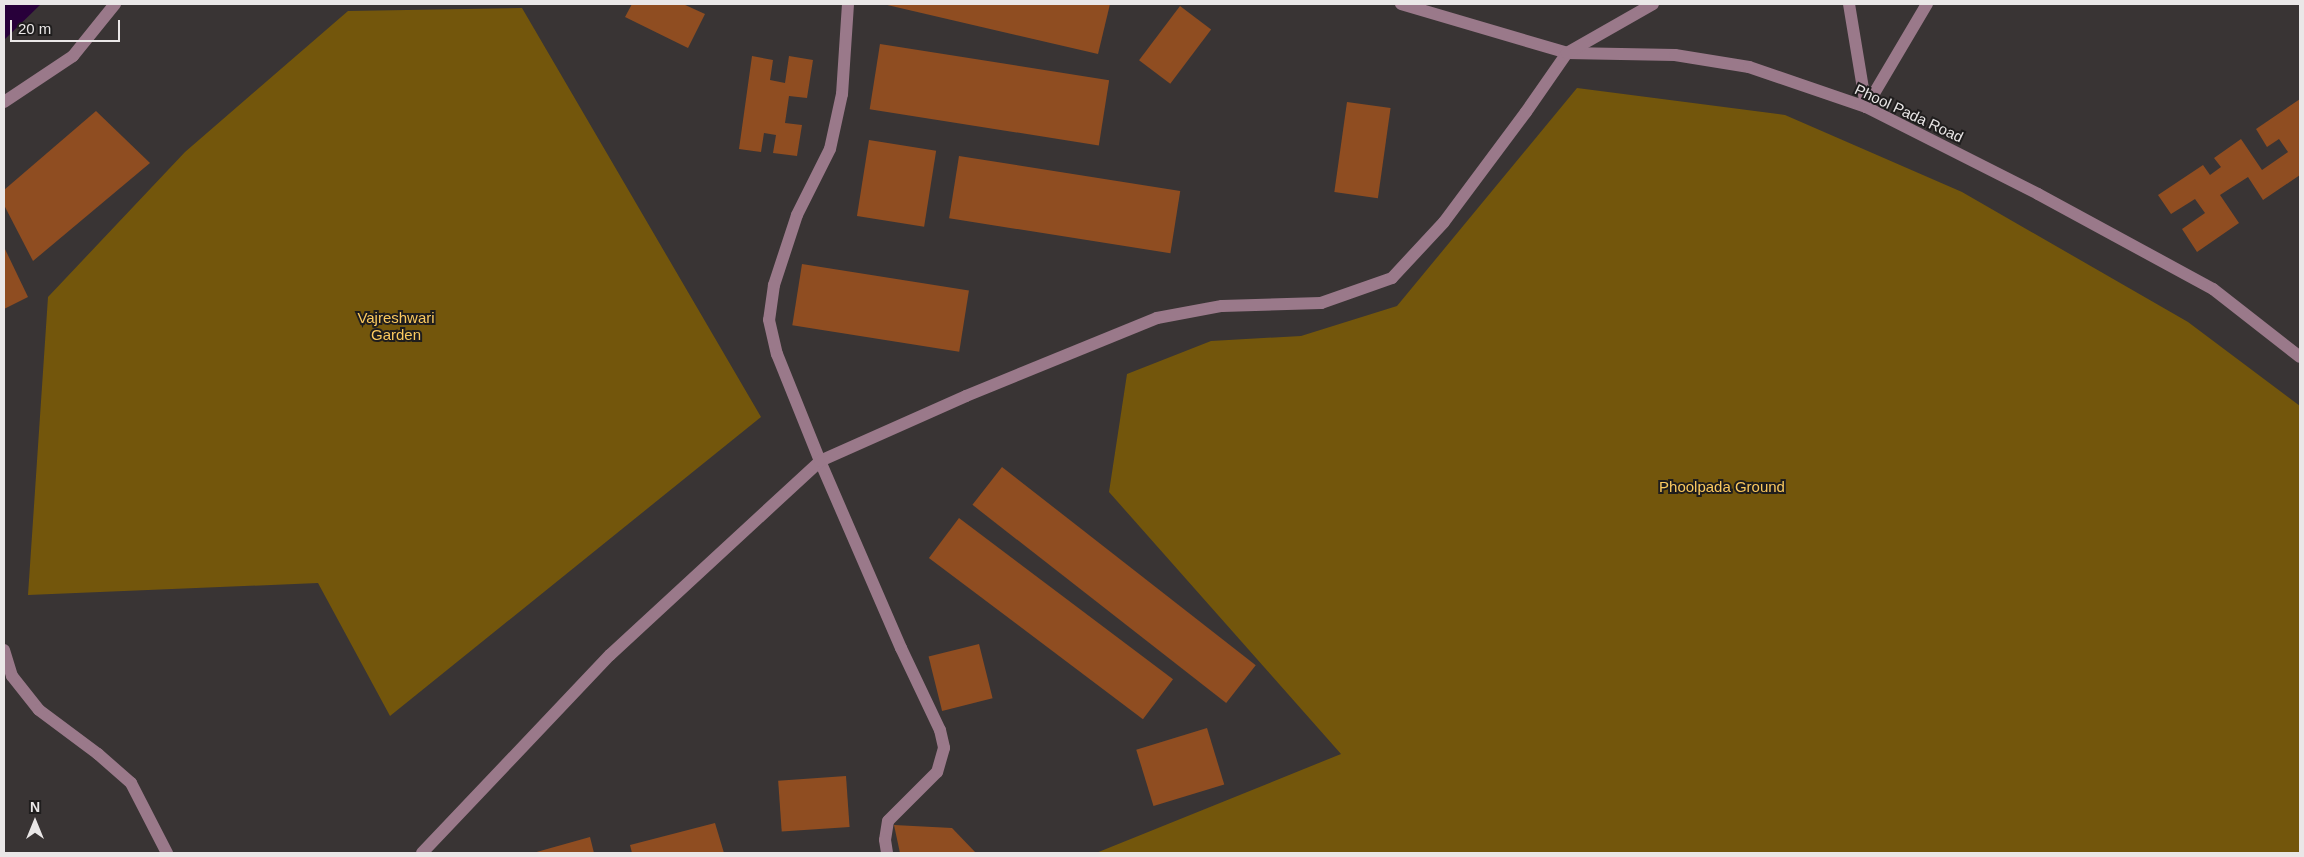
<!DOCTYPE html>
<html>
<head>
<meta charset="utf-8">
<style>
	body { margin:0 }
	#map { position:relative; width:2304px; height:857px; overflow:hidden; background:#393434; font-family:Helvetica,sans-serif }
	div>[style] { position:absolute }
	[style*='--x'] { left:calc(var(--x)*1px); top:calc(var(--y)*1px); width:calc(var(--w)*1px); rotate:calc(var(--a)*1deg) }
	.green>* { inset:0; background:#73560c }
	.water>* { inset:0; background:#28003a }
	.building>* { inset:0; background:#8f4d21; transform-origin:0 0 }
	.minor>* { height:12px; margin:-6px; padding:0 6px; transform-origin:6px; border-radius:6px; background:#9a798a }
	span { translate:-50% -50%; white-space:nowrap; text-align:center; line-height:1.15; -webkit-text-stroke:4px #1f1d1d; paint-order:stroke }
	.street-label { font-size:15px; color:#eae7e7 }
	.park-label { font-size:15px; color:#fbc95f }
	.frame { position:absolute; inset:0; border:5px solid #eae7e7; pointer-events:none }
	.north { position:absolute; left:10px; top:797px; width:50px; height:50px; -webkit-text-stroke:4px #1f1d1d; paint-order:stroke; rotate:0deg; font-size:14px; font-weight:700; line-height:20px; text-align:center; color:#eae7e7 }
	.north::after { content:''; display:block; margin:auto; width:18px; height:22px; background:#eae7e7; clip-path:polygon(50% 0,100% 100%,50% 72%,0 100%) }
	.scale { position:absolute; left:10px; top:20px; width:110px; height:22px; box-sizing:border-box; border:2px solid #eae7e7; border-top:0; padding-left:6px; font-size:15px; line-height:18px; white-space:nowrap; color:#eae7e7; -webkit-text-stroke:4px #1f1d1d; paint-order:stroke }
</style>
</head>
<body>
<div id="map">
	<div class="green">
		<i style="clip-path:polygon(522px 8px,761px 417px,390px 716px,318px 583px,28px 595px,48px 297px,185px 152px,348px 11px)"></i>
		<i style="clip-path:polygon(1577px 88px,1785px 115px,1962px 192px,2188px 322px,2300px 406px,2300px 853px,1096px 853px,1341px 754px,1109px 492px,1127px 374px,1211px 341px,1301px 336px,1397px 306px)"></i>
	</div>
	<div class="water">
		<i style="clip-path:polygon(4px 4px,41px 4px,4px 40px)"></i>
	</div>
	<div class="building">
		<i style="clip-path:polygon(632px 4px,683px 4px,705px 14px,688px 48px,625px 17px)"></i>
		<i style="clip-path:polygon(883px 4px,1110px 4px,1098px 54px)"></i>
		<i style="left:1180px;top:6px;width:39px;height:68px;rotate:37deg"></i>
		<i style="left:880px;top:44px;width:232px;height:66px;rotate:9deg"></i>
		<i style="clip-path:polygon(752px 56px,773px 60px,770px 80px,785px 83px,789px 56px,813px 60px,807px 98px,789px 96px,785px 123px,802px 125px,797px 156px,773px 153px,776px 135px,764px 133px,761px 152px,739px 149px)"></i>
		<i style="clip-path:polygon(2300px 99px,2300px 175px,2263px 200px,2248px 177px,2220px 195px,2239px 223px,2197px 252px,2182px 229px,2205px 213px,2195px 199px,2171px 214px,2158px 195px,2203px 165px,2210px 175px,2221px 167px,2214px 158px,2241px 139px,2262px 170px,2288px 152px,2279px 139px,2267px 147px,2256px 129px)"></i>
		<i style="left:1347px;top:102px;width:44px;height:91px;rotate:8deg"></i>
		<i style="clip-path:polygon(96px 111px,150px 163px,33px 261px,4px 205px,4px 190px)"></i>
		<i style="left:869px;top:140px;width:68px;height:77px;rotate:9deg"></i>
		<i style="left:959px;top:156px;width:224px;height:63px;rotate:9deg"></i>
		<i style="clip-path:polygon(4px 247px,28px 297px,4px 309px)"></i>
		<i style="left:802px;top:264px;width:169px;height:62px;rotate:9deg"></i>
		<i style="left:1002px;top:467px;width:322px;height:48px;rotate:38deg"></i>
		<i style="left:959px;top:518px;width:268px;height:50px;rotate:37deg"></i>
		<i style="left:979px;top:644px;width:56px;height:52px;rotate:76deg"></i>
		<i style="left:1207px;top:728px;width:59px;height:74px;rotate:73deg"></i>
		<i style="left:846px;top:776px;width:51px;height:68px;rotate:86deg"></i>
		<i style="clip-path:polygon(715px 823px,724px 853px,632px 853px,630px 845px)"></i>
		<i style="clip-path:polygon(894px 825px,952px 828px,976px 853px,900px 853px)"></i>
		<i style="clip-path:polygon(590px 837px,594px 853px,533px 853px)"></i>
	</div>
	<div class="minor">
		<i style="--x:848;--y:4;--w:90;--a:93.8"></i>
		<i style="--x:842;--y:94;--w:56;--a:102.3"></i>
		<i style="--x:830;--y:149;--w:74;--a:116.6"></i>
		<i style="--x:797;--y:215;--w:74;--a:108.2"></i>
		<i style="--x:774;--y:285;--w:35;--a:98"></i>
		<i style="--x:769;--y:320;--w:35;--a:77"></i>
		<i style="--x:777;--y:354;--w:115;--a:68.1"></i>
		<i style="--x:820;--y:461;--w:204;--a:66.6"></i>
		<i style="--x:901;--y:648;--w:91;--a:64.6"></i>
		<i style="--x:940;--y:730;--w:18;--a:77"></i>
		<i style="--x:944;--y:748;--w:25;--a:106"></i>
		<i style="--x:937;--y:772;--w:69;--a:135"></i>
		<i style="--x:888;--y:821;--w:19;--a:99"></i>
		<i style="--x:885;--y:840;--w:13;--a:81"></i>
		<i style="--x:1401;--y:4;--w:173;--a:16.4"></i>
		<i style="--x:1567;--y:53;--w:108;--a:1.1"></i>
		<i style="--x:1675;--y:55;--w:75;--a:9.2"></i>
		<i style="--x:1749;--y:67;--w:124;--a:18.9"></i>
		<i style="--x:1866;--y:107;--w:193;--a:26.8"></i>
		<i style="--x:2038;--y:194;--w:199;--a:28.5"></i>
		<i style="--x:2213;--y:289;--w:110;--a:38"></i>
		<i style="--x:1849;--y:4;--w:104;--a:80.6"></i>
		<i style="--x:4;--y:102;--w:83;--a:-33.7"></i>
		<i style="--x:73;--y:56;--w:67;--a:-51.1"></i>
		<i style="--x:1866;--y:107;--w:120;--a:-59.4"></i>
		<i style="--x:4;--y:650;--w:27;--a:73"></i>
		<i style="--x:12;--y:676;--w:43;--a:51.5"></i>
		<i style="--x:39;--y:710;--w:74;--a:36.7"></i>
		<i style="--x:98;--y:754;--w:44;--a:41.3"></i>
		<i style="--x:131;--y:783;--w:79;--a:62.8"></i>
		<i style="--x:422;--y:853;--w:273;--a:-46.5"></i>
		<i style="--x:610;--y:655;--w:286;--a:-42.7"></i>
		<i style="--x:820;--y:461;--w:160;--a:-24"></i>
		<i style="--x:966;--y:396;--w:206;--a:-22.2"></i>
		<i style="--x:1157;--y:318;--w:66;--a:-10.5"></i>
		<i style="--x:1222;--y:306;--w:99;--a:-1.7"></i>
		<i style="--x:1321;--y:303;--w:75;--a:-19.4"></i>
		<i style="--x:1392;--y:278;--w:76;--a:-47.1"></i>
		<i style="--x:1444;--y:222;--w:137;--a:-53.3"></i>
		<i style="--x:1526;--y:112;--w:72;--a:-55.2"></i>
		<i style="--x:1567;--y:53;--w:99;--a:-29.7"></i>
	</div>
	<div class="street-label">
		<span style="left:1909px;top:113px;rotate:25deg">Phool Pada Road</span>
	</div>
	<div class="park-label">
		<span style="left:396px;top:326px">Vajreshwari<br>Garden</span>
		<span style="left:1722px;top:487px">Phoolpada Ground</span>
	</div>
	<div class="frame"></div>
	<div class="north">N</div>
	<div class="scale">20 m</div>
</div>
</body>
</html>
